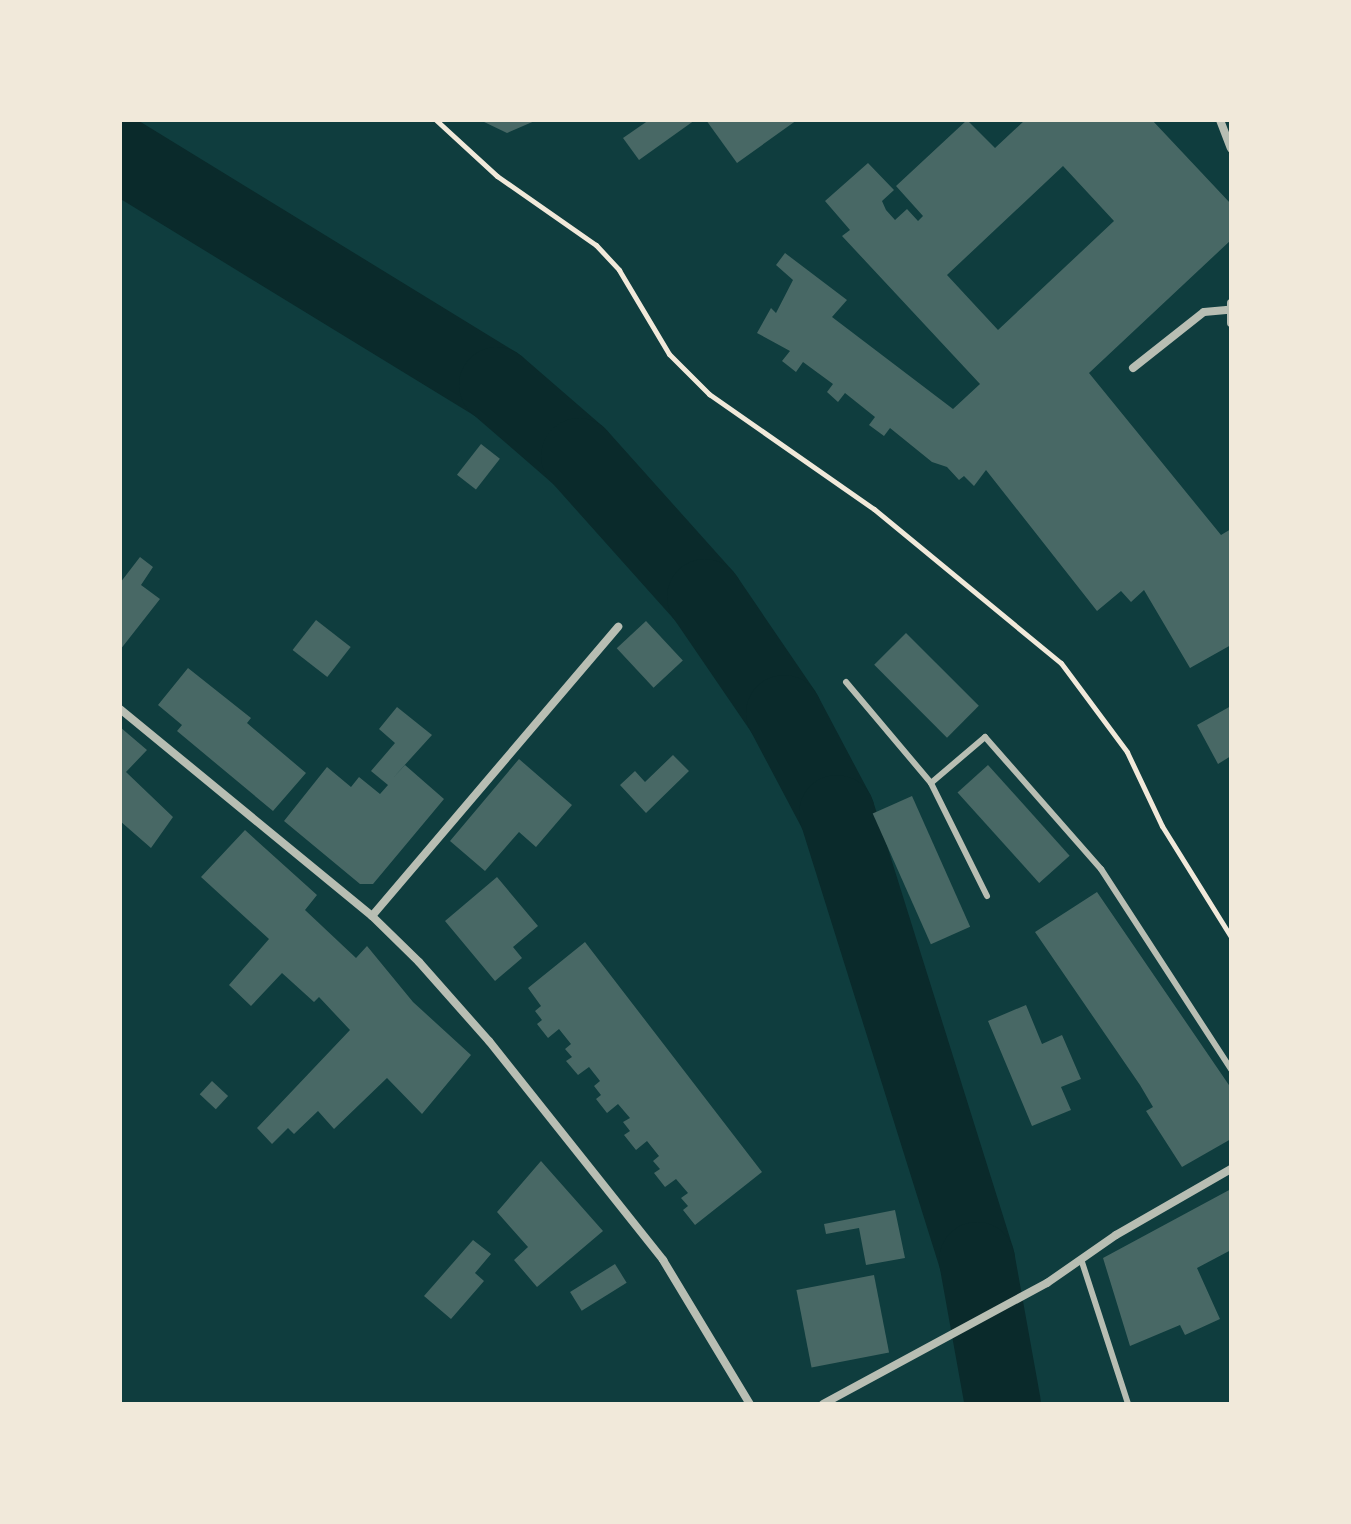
<!DOCTYPE html>
<html>
<head>
<meta charset="utf-8">
<style>
	body { margin:0 }
	#map { position:relative; width:1351px; height:1524px; overflow:hidden; background:#0f3d3e; font-family:"Noto Sans",sans-serif }
	div>[style] { position:absolute }
	[style*='--x'] { left:calc(var(--x)*1px); top:calc(var(--y)*1px); width:calc(var(--w)*1px); rotate:calc(var(--a)*1deg) }
	.water>* { inset:0; background:#0a2a2b }
	.river>* { height:76px; margin:-38px; padding:0 38px; transform-origin:38px; border-radius:38px; background:#0a2a2b }
	.building>* { inset:0; background:#486865; transform-origin:0 0 }
	.path>* { height:5px; margin:-2.5px; padding:0 2.5px; transform-origin:2.5px; border-radius:2.5px; background:#f1e9da }
	.service>* { height:6px; margin:-3px; padding:0 3px; transform-origin:3px; border-radius:3px; background:#b8beb3 }
	.minor>* { height:8px; margin:-4px; padding:0 4px; transform-origin:4px; border-radius:4px; background:#b8beb3 }
	span { translate:-50% -50%; white-space:nowrap; text-align:center; line-height:1.15; -webkit-text-stroke:6px #f1e9da; paint-order:stroke }
	.frame { position:absolute; inset:0; border:122px solid #f1e9da; pointer-events:none }
</style>
</head>
<body>
<div id="map">
	<div class="water">
		<i style="clip-path:polygon(977px 1260px,1036px 1404px,991px 1404px)"></i>
	</div>
	<div class="river">
		<i style="--x:120;--y:154;--w:442;--a:31.5"></i>
		<i style="--x:497;--y:385;--w:108;--a:40.9"></i>
		<i style="--x:579;--y:456;--w:189;--a:48.2"></i>
		<i style="--x:705;--y:597;--w:140;--a:55.7"></i>
		<i style="--x:784;--y:713;--w:113;--a:62.1"></i>
		<i style="--x:837;--y:813;--w:468;--a:72.6"></i>
		<i style="--x:977;--y:1260;--w:146;--a:79.8"></i>
	</div>
	<div class="building">
		<i style="clip-path:polygon(480px 120px,537px 120px,507px 133px)"></i>
		<i style="clip-path:polygon(649px 120px,695px 120px,639px 160px,623px 138px)"></i>
		<i style="clip-path:polygon(706px 120px,797px 120px,737px 163px)"></i>
		<i style="clip-path:polygon(evenodd,967px 120px,995px 148px,1025px 120px,1152px 120px,1231px 204px,1231px 240px,1089px 373px,1221px 535px,1231px 529px,1231px 645px,1190px 668px,1144px 590px,1131px 602px,1121px 591px,1097px 611px,986px 470px,974px 486px,964px 476px,959px 480px,947px 467px,932px 462px,890px 428px,884px 436px,869px 425px,875px 417px,845px 393px,838px 402px,827px 392px,833px 384px,803px 362px,796px 372px,782px 361px,790px 351px,757px 333px,771px 308px,776px 313px,793px 280px,776px 265px,785px 253px,847px 300px,832px 317px,953px 409px,980px 384px,842px 236px,850px 230px,825px 201px,868px 163px,894px 190px,882px 201px,886px 210px,895px 220px,907px 209px,918px 221px,923px 216px,896px 186px,967px 120px,1063px 166px,1114px 221px,998px 330px,947px 275px,1063px 166px)"></i>
		<i style="left:481px;top:444px;width:24px;height:39px;rotate:38deg"></i>
		<i style="clip-path:polygon(140px 557px,153px 567px,141px 585px,160px 599px,120px 650px,120px 583px)"></i>
		<i style="left:316px;top:620px;width:44px;height:38px;rotate:38deg"></i>
		<i style="left:646px;top:621px;width:54px;height:40px;rotate:47deg"></i>
		<i style="left:906px;top:633px;width:103px;height:45px;rotate:45deg"></i>
		<i style="clip-path:polygon(188px 668px,251px 718px,247px 723px,306px 773px,273px 811px,177px 731px,182px 725px,158px 705px)"></i>
		<i style="clip-path:polygon(1231px 706px,1231px 756px,1218px 764px,1197px 725px)"></i>
		<i style="clip-path:polygon(397px 707px,432px 735px,392px 779px,405px 765px,444px 799px,373px 884px,360px 884px,284px 821px,327px 767px,351px 787px,359px 777px,380px 794px,388px 785px,371px 771px,395px 743px,379px 729px)"></i>
		<i style="clip-path:polygon(120px 727px,147px 750px,126px 772px,173px 817px,151px 848px,120px 821px)"></i>
		<i style="clip-path:polygon(673px 755px,689px 771px,646px 813px,620px 785px,635px 771px,645px 782px)"></i>
		<i style="clip-path:polygon(519px 759px,572px 805px,536px 847px,519px 832px,485px 871px,450px 841px)"></i>
		<i style="left:988px;top:765px;width:122px;height:41px;rotate:48deg"></i>
		<i style="left:912px;top:796px;width:143px;height:43px;rotate:66deg"></i>
		<i style="clip-path:polygon(245px 830px,317px 895px,305px 910px,356px 958px,367px 946px,413px 1002px,471px 1055px,422px 1114px,387px 1078px,334px 1129px,318px 1111px,294px 1134px,288px 1128px,272px 1144px,257px 1128px,350px 1030px,319px 997px,314px 1002px,282px 973px,251px 1006px,229px 985px,269px 939px,201px 877px)"></i>
		<i style="clip-path:polygon(497px 877px,538px 926px,513px 947px,522px 958px,495px 981px,445px 921px)"></i>
		<i style="clip-path:polygon(1097px 892px,1231px 1088px,1231px 1139px,1182px 1167px,1146px 1111px,1153px 1107px,1140px 1085px,1035px 932px)"></i>
		<i style="clip-path:polygon(585px 942px,762px 1172px,695px 1225px,683px 1210px,688px 1206px,681px 1198px,688px 1193px,676px 1179px,665px 1187px,654px 1173px,660px 1169px,653px 1161px,659px 1156px,647px 1141px,636px 1150px,624px 1135px,630px 1131px,623px 1122px,630px 1118px,618px 1104px,607px 1113px,596px 1099px,601px 1095px,594px 1086px,600px 1081px,589px 1067px,578px 1075px,566px 1061px,572px 1057px,565px 1049px,571px 1044px,559px 1029px,548px 1038px,537px 1024px,542px 1020px,535px 1011px,541px 1006px,528px 988px)"></i>
		<i style="clip-path:polygon(1026px 1005px,1042px 1044px,1062px 1035px,1081px 1079px,1061px 1087px,1071px 1110px,1032px 1126px,988px 1021px)"></i>
		<i style="left:212px;top:1081px;width:22px;height:18px;rotate:43deg"></i>
		<i style="clip-path:polygon(541px 1161px,603px 1231px,537px 1287px,514px 1260px,528px 1247px,497px 1212px)"></i>
		<i style="clip-path:polygon(1231px 1189px,1231px 1250px,1197px 1268px,1220px 1319px,1185px 1335px,1180px 1325px,1130px 1346px,1103px 1258px)"></i>
		<i style="clip-path:polygon(895px 1210px,905px 1258px,866px 1265px,859px 1228px,826px 1234px,824px 1224px)"></i>
		<i style="clip-path:polygon(473px 1240px,491px 1254px,475px 1273px,484px 1281px,451px 1319px,424px 1296px)"></i>
		<i style="left:615px;top:1264px;width:22px;height:53px;rotate:58deg"></i>
		<i style="left:874px;top:1275px;width:79px;height:79px;rotate:79deg"></i>
	</div>
	<div class="path">
		<i style="--x:436;--y:120;--w:83;--a:42.6"></i>
		<i style="--x:497;--y:176;--w:121;--a:34.9"></i>
		<i style="--x:596;--y:245;--w:34;--a:47"></i>
		<i style="--x:619;--y:270;--w:98;--a:59.2"></i>
		<i style="--x:669;--y:354;--w:57;--a:45"></i>
		<i style="--x:709;--y:394;--w:201;--a:34.9"></i>
		<i style="--x:874;--y:509;--w:242;--a:39.5"></i>
		<i style="--x:1061;--y:663;--w:111;--a:53.4"></i>
		<i style="--x:1127;--y:752;--w:82;--a:64.7"></i>
		<i style="--x:1162;--y:826;--w:131;--a:58.1"></i>
	</div>
	<div class="service">
		<i style="--x:846;--y:682;--w:132;--a:49.9"></i>
		<i style="--x:987;--y:896;--w:126;--a:-116.4"></i>
		<i style="--x:931;--y:783;--w:71;--a:-40.4"></i>
		<i style="--x:985;--y:737;--w:176;--a:48.7"></i>
		<i style="--x:1101;--y:869;--w:239;--a:57"></i>
		<i style="--x:1081;--y:1259;--w:152;--a:72"></i>
	</div>
	<div class="minor">
		<i style="--x:1220;--y:120;--w:30;--a:69"></i>
		<i style="--x:1231;--y:303;--w:20;--a:90"></i>
		<i style="--x:1133;--y:368;--w:90;--a:-38.3"></i>
		<i style="--x:1204;--y:312;--w:25;--a:-5"></i>
		<i style="--x:120;--y:709;--w:326;--a:39.4"></i>
		<i style="--x:372;--y:916;--w:66;--a:44.4"></i>
		<i style="--x:419;--y:962;--w:106;--a:48.5"></i>
		<i style="--x:489;--y:1041;--w:280;--a:51.5"></i>
		<i style="--x:663;--y:1260;--w:168;--a:58.9"></i>
		<i style="--x:372;--y:916;--w:380;--a:-49.6"></i>
		<i style="--x:823;--y:1404;--w:255;--a:-28.4"></i>
		<i style="--x:1047;--y:1283;--w:84;--a:-34.8"></i>
		<i style="--x:1116;--y:1235;--w:133;--a:-29.9"></i>
	</div>
	<div class="frame"></div>
</div>
</body>
</html>
